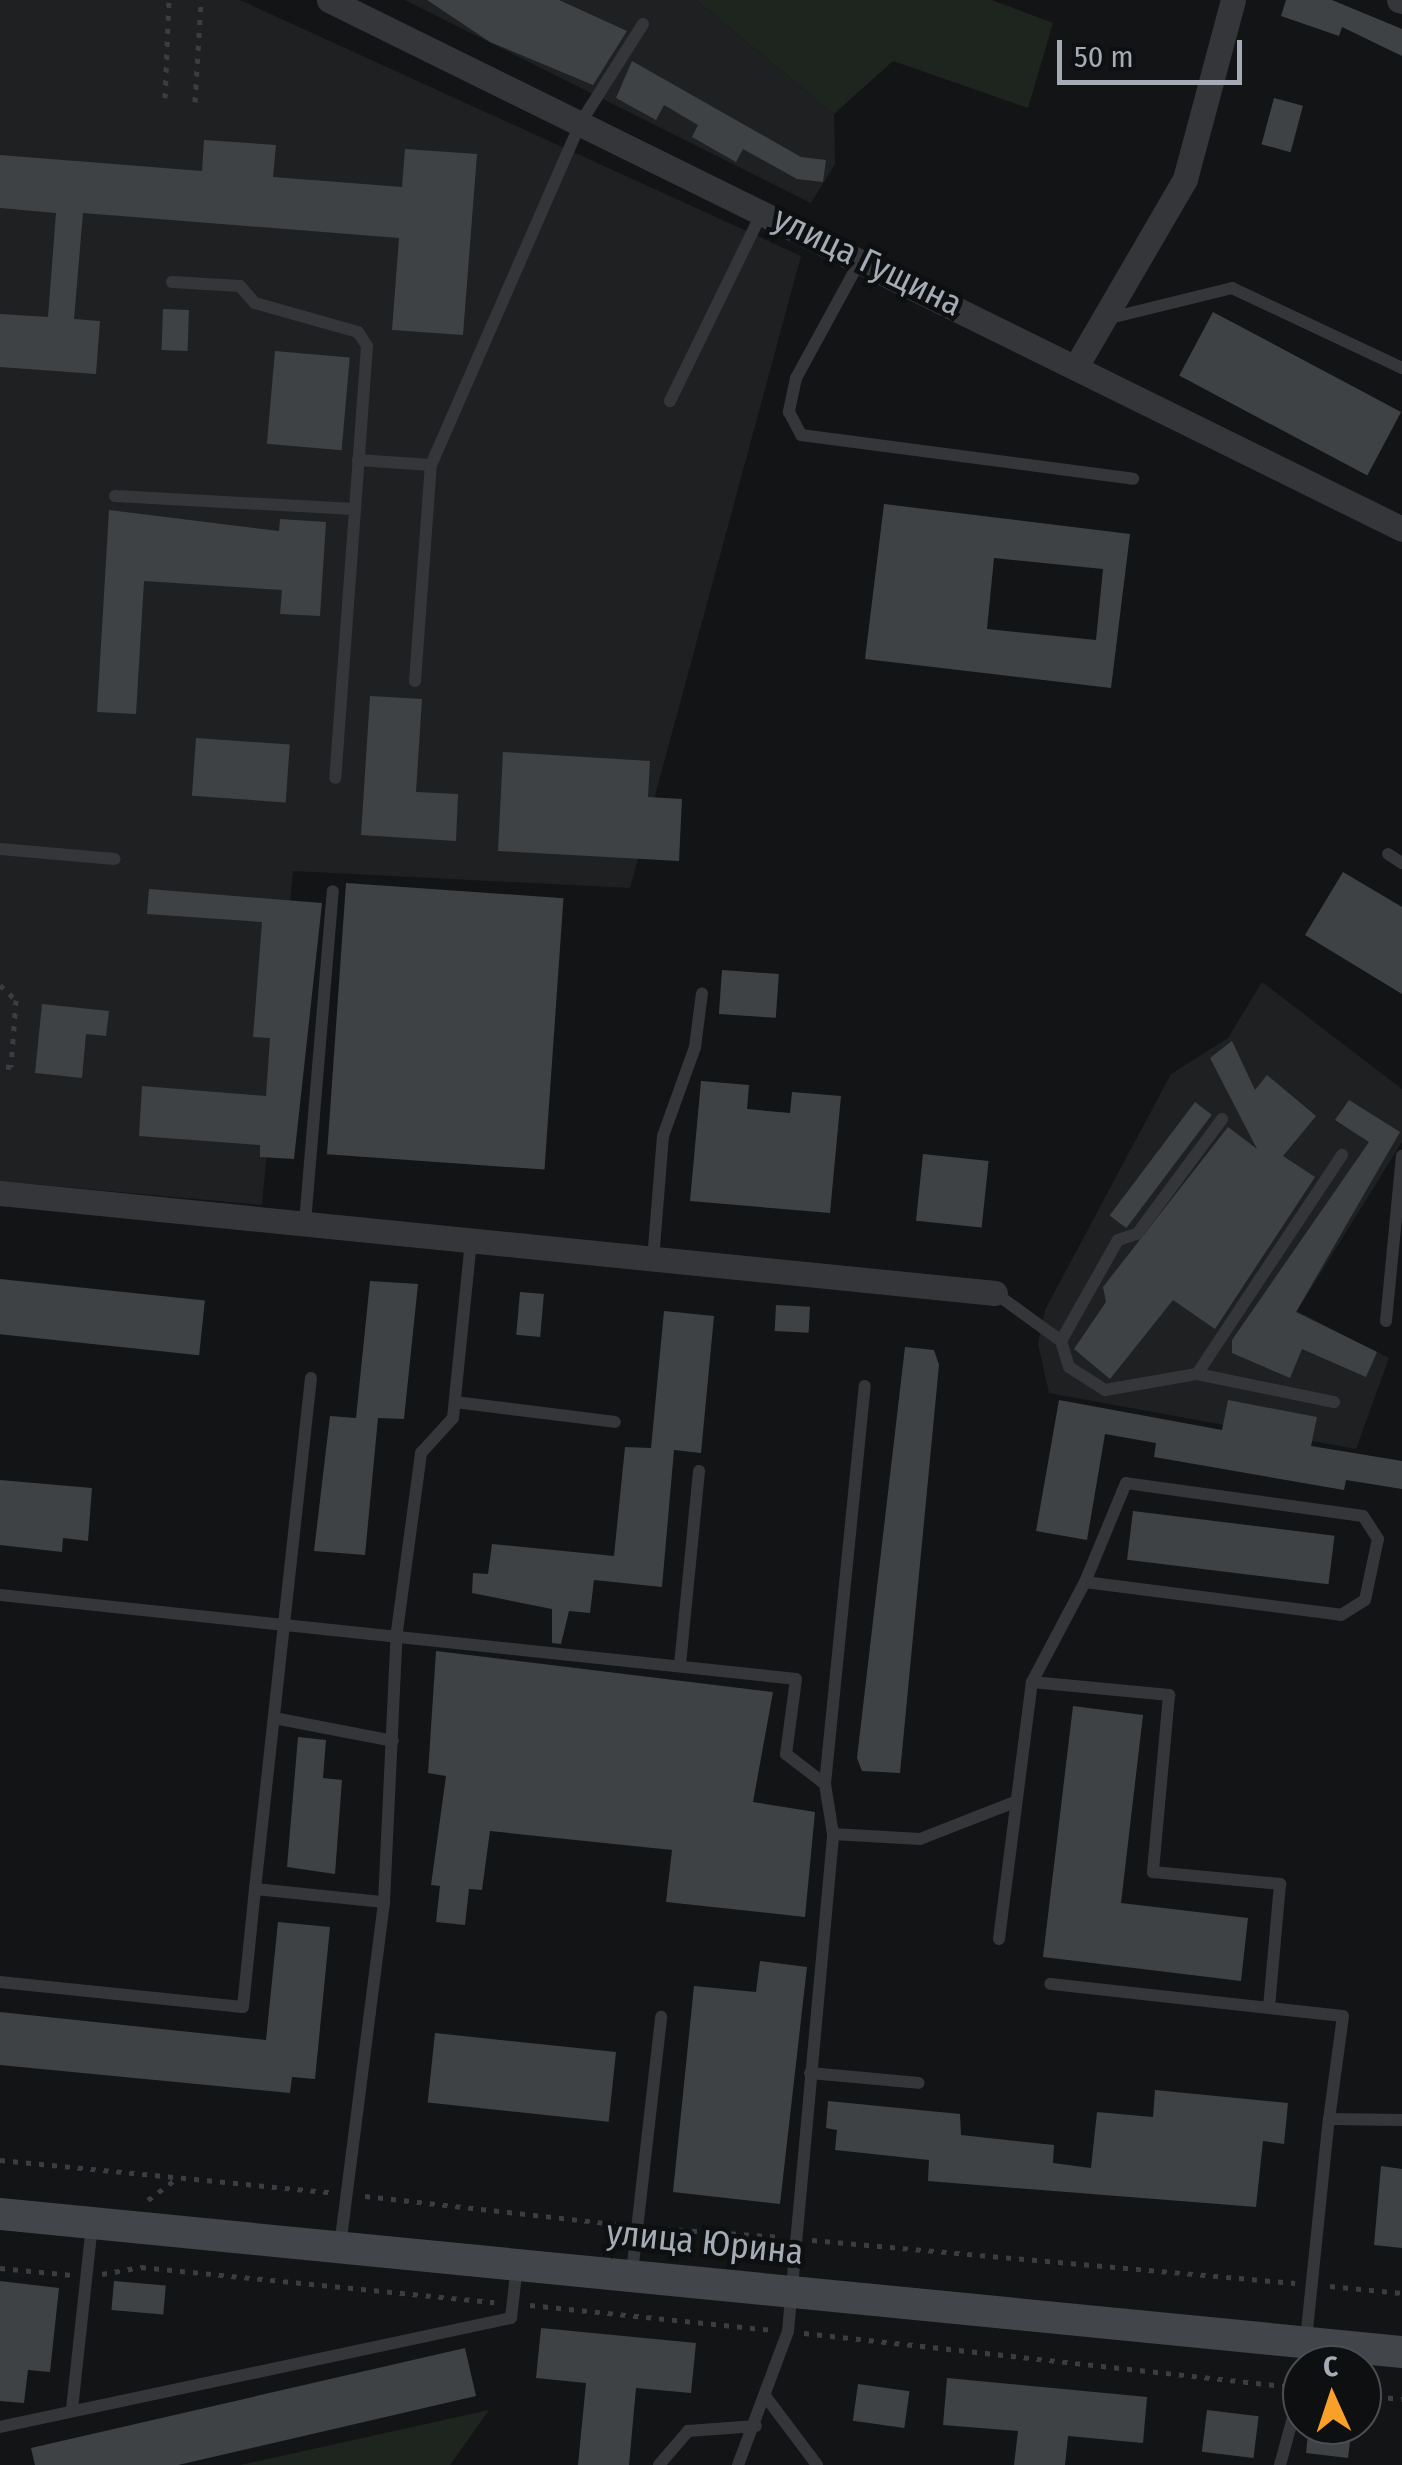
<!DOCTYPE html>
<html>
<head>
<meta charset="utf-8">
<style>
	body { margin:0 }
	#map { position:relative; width:1402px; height:2465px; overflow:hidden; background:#131415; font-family:"Fira Sans Condensed",sans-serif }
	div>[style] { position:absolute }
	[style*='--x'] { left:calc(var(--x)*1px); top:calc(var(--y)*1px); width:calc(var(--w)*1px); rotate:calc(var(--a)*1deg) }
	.built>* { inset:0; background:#1f2022 }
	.green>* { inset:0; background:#1d251e }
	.building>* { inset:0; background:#3f4245; transform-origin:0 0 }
	.path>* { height:5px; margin-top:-2.5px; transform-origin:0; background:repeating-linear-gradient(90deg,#3a3d41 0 5px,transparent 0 13px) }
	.lane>* { height:12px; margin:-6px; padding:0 6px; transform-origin:6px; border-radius:6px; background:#34363a }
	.street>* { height:25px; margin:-12.5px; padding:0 12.5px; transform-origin:12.5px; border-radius:12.5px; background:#34363a }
	.secondary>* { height:32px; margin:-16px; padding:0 16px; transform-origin:16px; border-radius:16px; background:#42454a }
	span { translate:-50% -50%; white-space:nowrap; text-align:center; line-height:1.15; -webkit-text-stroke:9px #0e0f10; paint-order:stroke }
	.street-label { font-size:35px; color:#a5acb6 }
	.north { position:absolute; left:1282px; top:2345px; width:100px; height:100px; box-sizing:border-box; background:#0e0f10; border:2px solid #4a4e52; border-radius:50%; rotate:357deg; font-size:28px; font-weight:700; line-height:40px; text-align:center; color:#a5acb6 }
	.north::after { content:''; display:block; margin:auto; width:35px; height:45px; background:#f8a029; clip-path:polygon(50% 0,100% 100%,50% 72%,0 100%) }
	.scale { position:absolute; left:1057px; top:40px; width:185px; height:45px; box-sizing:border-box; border:5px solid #a5acb6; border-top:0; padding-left:12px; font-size:30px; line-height:35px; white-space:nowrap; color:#a5acb6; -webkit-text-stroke:8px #0e0f10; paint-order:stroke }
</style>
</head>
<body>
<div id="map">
	<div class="built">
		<i style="clip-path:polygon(0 0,240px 0,801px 256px,630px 888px,293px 871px,262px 1205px,0 1181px)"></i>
		<i style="clip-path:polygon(405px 0,696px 0,834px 114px,835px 164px,811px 203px)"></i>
		<i style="clip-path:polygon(1262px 982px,1402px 1089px,1402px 1142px,1297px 1311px,1389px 1358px,1356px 1449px,1049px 1393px,1038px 1344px,1045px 1310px,1171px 1074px,1228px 1038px)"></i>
	</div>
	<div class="green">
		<i style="clip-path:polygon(696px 0,992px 0,1053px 23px,1028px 108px,893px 61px,834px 114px)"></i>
		<i style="clip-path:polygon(489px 2410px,450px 2465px,240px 2465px)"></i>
	</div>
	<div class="building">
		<i style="clip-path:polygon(427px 0,559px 0,627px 31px,593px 85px,490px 42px)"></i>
		<i style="clip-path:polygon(1286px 0,1332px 0,1402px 29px,1402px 56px,1342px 27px,1339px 36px,1281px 16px)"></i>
		<i style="clip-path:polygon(632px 61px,801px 157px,826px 160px,823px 182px,797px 179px,743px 149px,736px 162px,692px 137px,698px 125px,664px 105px,656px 120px,616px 98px)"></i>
		<i style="left:1274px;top:98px;width:30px;height:48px;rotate:15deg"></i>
		<i style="clip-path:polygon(204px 140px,276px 145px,273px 177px,402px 187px,405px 149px,477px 154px,463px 335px,392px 330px,399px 238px,83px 213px,74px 319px,100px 321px,96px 374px,0 367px,0 314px,48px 317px,56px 213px,0 208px,0 155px,202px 171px)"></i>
		<i style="left:163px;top:309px;width:26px;height:41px;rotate:2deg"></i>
		<i style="left:1213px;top:312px;width:213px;height:72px;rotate:28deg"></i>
		<i style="left:275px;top:351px;width:75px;height:93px;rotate:5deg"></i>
		<i style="clip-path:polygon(evenodd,884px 504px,1130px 534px,1111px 688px,865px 659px,884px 504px,994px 558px,1103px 569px,1096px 640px,987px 629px,994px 558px)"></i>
		<i style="clip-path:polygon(109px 510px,279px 531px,280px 519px,326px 522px,320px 616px,280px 614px,282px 590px,144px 581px,136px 714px,97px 712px)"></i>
		<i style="clip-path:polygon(370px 696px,422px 699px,416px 792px,458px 794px,456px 841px,361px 835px)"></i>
		<i style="left:196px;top:738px;width:94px;height:58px;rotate:4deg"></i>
		<i style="clip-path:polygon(503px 752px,650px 761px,648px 797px,682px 799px,679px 861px,498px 851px)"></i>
		<i style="clip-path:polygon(1343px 872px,1402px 907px,1402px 994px,1305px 935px)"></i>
		<i style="left:346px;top:883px;width:218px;height:272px;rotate:4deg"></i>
		<i style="clip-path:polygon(149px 889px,322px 903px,294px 1159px,260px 1157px,260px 1145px,139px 1136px,142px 1086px,266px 1096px,270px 1038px,253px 1037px,262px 922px,147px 914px)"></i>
		<i style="left:722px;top:970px;width:57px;height:44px;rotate:4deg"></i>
		<i style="clip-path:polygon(42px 1004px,109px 1011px,106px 1036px,86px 1034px,82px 1078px,35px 1073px)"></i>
		<i style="clip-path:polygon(1232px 1041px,1255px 1090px,1267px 1075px,1316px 1116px,1283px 1156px,1315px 1177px,1215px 1329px,1173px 1300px,1110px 1379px,1074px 1349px,1106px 1302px,1103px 1287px,1228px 1127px,1257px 1149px,1210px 1058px)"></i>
		<i style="clip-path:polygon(701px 1081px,749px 1085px,747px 1109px,790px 1113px,792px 1092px,841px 1096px,830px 1213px,690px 1201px)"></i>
		<i style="clip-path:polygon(1349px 1100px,1400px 1132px,1296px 1312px,1377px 1352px,1366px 1377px,1302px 1349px,1290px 1378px,1232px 1353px,1232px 1340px,1369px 1142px,1335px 1120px)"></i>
		<i style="left:1195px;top:1102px;width:21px;height:142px;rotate:37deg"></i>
		<i style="left:923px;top:1154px;width:66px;height:67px;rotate:6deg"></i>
		<i style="left:0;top:1279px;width:206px;height:55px;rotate:6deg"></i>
		<i style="clip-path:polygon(370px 1281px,418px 1284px,404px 1419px,378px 1418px,365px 1555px,314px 1551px,330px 1416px,356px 1418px)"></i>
		<i style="left:520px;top:1292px;width:24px;height:43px;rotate:5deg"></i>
		<i style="left:776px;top:1305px;width:34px;height:26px;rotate:3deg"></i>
		<i style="clip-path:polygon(664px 1311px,714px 1316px,701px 1453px,674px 1450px,662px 1587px,594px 1580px,590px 1613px,569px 1611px,561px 1644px,552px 1643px,552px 1609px,472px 1593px,473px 1573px,488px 1574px,492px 1544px,614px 1556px,625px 1447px,651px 1448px)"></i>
		<i style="clip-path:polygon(905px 1347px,934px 1350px,939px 1365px,900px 1773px,862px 1771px,857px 1758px)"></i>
		<i style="clip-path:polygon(1059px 1400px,1222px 1430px,1228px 1400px,1317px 1417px,1311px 1446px,1402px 1461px,1402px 1489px,1346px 1480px,1344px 1490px,1154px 1457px,1156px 1443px,1105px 1434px,1087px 1540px,1036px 1531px)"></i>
		<i style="clip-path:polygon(0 1480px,92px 1488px,88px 1541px,63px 1538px,62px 1552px,0 1545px)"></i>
		<i style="left:1133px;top:1511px;width:203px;height:49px;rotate:7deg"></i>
		<i style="clip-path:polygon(436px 1651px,773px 1692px,753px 1802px,815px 1812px,805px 1917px,666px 1902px,672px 1850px,490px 1831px,482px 1890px,469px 1889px,465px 1925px,436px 1922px,440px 1886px,431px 1885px,446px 1776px,428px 1773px)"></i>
		<i style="clip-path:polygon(1073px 1706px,1143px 1715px,1121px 1903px,1248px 1918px,1241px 1981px,1043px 1957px)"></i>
		<i style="clip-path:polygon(298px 1737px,326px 1740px,323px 1778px,342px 1780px,335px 1874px,287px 1867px)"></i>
		<i style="clip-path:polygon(278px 1922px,330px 1927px,315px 2079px,292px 2077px,290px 2093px,0 2065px,0 2012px,266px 2040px)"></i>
		<i style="clip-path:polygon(760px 1961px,807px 1967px,780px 2204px,673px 2192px,694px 1986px,756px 1992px)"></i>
		<i style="left:435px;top:2033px;width:182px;height:70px;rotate:6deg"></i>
		<i style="clip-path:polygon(1155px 2090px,1288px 2103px,1284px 2144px,1263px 2141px,1256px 2207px,928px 2181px,929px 2160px,835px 2150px,837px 2130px,826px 2128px,828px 2101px,960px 2114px,961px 2135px,1054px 2145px,1053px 2163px,1091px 2168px,1097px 2112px,1153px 2117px)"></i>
		<i style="clip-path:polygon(1381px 2166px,1402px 2169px,1402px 2248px,1374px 2245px)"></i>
		<i style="clip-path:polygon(0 2281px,59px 2288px,50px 2372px,28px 2370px,24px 2403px,0 2401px)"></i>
		<i style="left:114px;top:2281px;width:52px;height:29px;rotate:5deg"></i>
		<i style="clip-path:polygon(541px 2328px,696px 2343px,691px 2393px,636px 2388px,629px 2465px,578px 2465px,586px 2383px,536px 2378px)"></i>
		<i style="clip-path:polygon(465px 2348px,476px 2396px,178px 2465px,35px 2465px,31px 2448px)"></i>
		<i style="clip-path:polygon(947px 2378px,1147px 2397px,1143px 2443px,1068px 2436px,1065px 2465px,1014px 2465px,1018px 2431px,943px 2425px)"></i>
		<i style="left:858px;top:2384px;width:52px;height:37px;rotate:8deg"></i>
		<i style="left:1207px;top:2410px;width:52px;height:42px;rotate:7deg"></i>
		<i style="clip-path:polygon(1309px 2425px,1352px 2425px,1348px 2458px,1306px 2453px)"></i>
	</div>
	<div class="path">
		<i style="--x:165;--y:98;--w:98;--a:-87.7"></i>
		<i style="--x:195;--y:102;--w:102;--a:-86.6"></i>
		<i style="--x:0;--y:985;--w:22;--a:43"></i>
		<i style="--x:16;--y:1000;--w:67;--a:94.3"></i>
		<i style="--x:11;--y:1067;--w:11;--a:-175"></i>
		<i style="--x:0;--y:2160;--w:331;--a:5.6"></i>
		<i style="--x:365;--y:2196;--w:259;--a:6.4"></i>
		<i style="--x:148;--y:2200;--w:39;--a:-37"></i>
		<i style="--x:653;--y:2228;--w:129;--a:4"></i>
		<i style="--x:812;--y:2240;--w:485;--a:5.1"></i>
		<i style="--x:0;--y:2268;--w:72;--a:5.6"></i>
		<i style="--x:102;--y:2274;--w:40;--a:-10"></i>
		<i style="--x:141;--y:2267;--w:355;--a:5.7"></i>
		<i style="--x:1330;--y:2286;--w:72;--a:5.6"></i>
		<i style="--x:530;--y:2305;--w:244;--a:5.9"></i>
		<i style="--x:804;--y:2333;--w:484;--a:6.3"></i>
		<i style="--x:1362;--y:2395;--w:40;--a:5.7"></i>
	</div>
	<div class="lane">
		<i style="--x:861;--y:259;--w:136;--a:118.6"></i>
		<i style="--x:796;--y:378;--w:35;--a:102"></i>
		<i style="--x:789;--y:412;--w:26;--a:62"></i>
		<i style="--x:801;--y:435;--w:335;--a:7.5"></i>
		<i style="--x:172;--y:282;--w:68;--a:3.4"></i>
		<i style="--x:240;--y:286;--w:23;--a:49"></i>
		<i style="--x:255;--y:303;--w:107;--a:15.7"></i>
		<i style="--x:358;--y:332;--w:17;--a:57"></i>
		<i style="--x:367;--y:346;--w:433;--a:94.2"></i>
		<i style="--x:1106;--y:319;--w:130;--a:-13.8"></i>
		<i style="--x:1232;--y:288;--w:188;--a:25.2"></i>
		<i style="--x:670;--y:401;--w:210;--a:-64"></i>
		<i style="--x:358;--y:460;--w:73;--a:3.9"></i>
		<i style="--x:115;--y:496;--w:239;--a:3.1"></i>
		<i style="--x:415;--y:681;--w:217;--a:-85.8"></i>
		<i style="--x:431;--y:465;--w:374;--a:-66.4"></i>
		<i style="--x:581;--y:122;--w:116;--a:-57.7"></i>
		<i style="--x:0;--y:849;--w:115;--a:5"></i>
		<i style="--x:1388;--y:854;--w:17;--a:33"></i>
		<i style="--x:305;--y:1222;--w:332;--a:-85.2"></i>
		<i style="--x:653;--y:1260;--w:124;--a:-85.4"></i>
		<i style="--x:663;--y:1136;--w:95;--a:-70.2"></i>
		<i style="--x:695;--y:1047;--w:54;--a:-82.6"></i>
		<i style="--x:995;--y:1293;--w:82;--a:36"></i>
		<i style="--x:1061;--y:1341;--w:27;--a:73"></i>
		<i style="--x:1069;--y:1367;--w:43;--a:32.6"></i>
		<i style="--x:1105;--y:1390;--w:93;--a:-9.9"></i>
		<i style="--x:1197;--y:1374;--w:140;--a:11.6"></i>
		<i style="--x:1386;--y:1321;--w:166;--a:-84.5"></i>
		<i style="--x:1061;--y:1341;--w:116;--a:-60.6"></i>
		<i style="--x:1118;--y:1240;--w:20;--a:-18"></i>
		<i style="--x:1137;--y:1234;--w:143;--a:-53.5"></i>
		<i style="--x:1197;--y:1374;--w:263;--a:-56.5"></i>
		<i style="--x:455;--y:1402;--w:161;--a:7.1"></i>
		<i style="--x:0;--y:1595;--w:800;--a:6.02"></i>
		<i style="--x:796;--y:1679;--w:76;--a:97.6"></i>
		<i style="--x:786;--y:1754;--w:49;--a:37.6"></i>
		<i style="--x:680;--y:1665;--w:195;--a:-84.4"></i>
		<i style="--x:1032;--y:1682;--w:138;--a:5.4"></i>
		<i style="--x:1169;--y:1695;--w:178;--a:95.2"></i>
		<i style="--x:1153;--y:1872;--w:128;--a:5.4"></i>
		<i style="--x:1280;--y:1884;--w:124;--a:95.1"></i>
		<i style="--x:1269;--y:2008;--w:220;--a:-173.7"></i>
		<i style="--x:274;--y:1718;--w:121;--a:10.9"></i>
		<i style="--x:833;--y:1834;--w:51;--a:-99.1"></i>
		<i style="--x:825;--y:1784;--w:400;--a:-84.3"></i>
		<i style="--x:255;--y:1889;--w:514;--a:-83.75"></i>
		<i style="--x:999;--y:1939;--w:259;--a:-82.7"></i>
		<i style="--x:1032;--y:1682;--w:113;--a:-62.1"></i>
		<i style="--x:1085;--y:1582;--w:258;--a:7.3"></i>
		<i style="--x:1341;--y:1615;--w:28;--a:-32"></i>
		<i style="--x:1365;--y:1600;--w:62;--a:-78"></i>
		<i style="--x:1378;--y:1539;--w:27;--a:-123"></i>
		<i style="--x:1363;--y:1516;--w:239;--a:-172.1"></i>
		<i style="--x:1126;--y:1483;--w:107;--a:112.5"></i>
		<i style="--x:0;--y:1982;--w:244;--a:5.9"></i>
		<i style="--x:243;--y:2007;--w:119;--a:-84.2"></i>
		<i style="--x:255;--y:1889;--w:130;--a:5.8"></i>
		<i style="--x:1269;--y:2008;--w:74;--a:6.2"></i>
		<i style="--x:1343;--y:2016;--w:104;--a:97.7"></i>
		<i style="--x:810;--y:2073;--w:109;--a:5.2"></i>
		<i style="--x:340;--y:2246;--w:347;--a:-82.7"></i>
		<i style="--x:384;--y:1902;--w:271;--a:-87.3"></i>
		<i style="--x:397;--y:1631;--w:180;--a:-82.3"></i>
		<i style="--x:421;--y:1453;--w:47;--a:-47.6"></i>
		<i style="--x:453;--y:1418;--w:179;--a:-84.2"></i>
		<i style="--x:632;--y:2273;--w:258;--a:-83.5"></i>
		<i style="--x:766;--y:2397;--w:85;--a:53.1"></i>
		<i style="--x:72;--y:2409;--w:185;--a:-83.8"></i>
		<i style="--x:0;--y:2427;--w:522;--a:-12.04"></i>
		<i style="--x:511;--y:2318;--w:52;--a:-83.4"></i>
		<i style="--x:659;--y:2465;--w:45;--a:-49.5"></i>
		<i style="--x:688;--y:2431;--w:68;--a:-4.2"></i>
		<i style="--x:738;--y:2465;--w:143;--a:-69.5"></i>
		<i style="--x:788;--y:2331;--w:499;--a:-84.8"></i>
		<i style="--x:833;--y:1834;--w:87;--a:3.3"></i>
		<i style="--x:920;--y:1839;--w:102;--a:-21.3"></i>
		<i style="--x:1280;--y:2465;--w:80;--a:-74.7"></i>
		<i style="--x:1301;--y:2388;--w:270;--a:-84.1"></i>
		<i style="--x:1329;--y:2119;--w:73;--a:0.8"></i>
	</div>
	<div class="street">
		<i style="--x:329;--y:0;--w:1196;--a:26.24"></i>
		<i style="--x:1399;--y:0;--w:3;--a:18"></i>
		<i style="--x:1078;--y:363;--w:213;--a:-59.8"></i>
		<i style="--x:1185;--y:179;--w:185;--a:-75"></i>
		<i style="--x:0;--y:1193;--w:1000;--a:5.74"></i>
	</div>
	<div class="secondary">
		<i style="--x:0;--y:2214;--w:1409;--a:5.62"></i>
	</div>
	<div class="street-label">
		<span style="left:868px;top:261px;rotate:26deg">улица Гущина</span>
		<span style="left:705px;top:2242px;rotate:6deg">улица Юрина</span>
	</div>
	<div class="north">С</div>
	<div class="scale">50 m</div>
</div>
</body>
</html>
